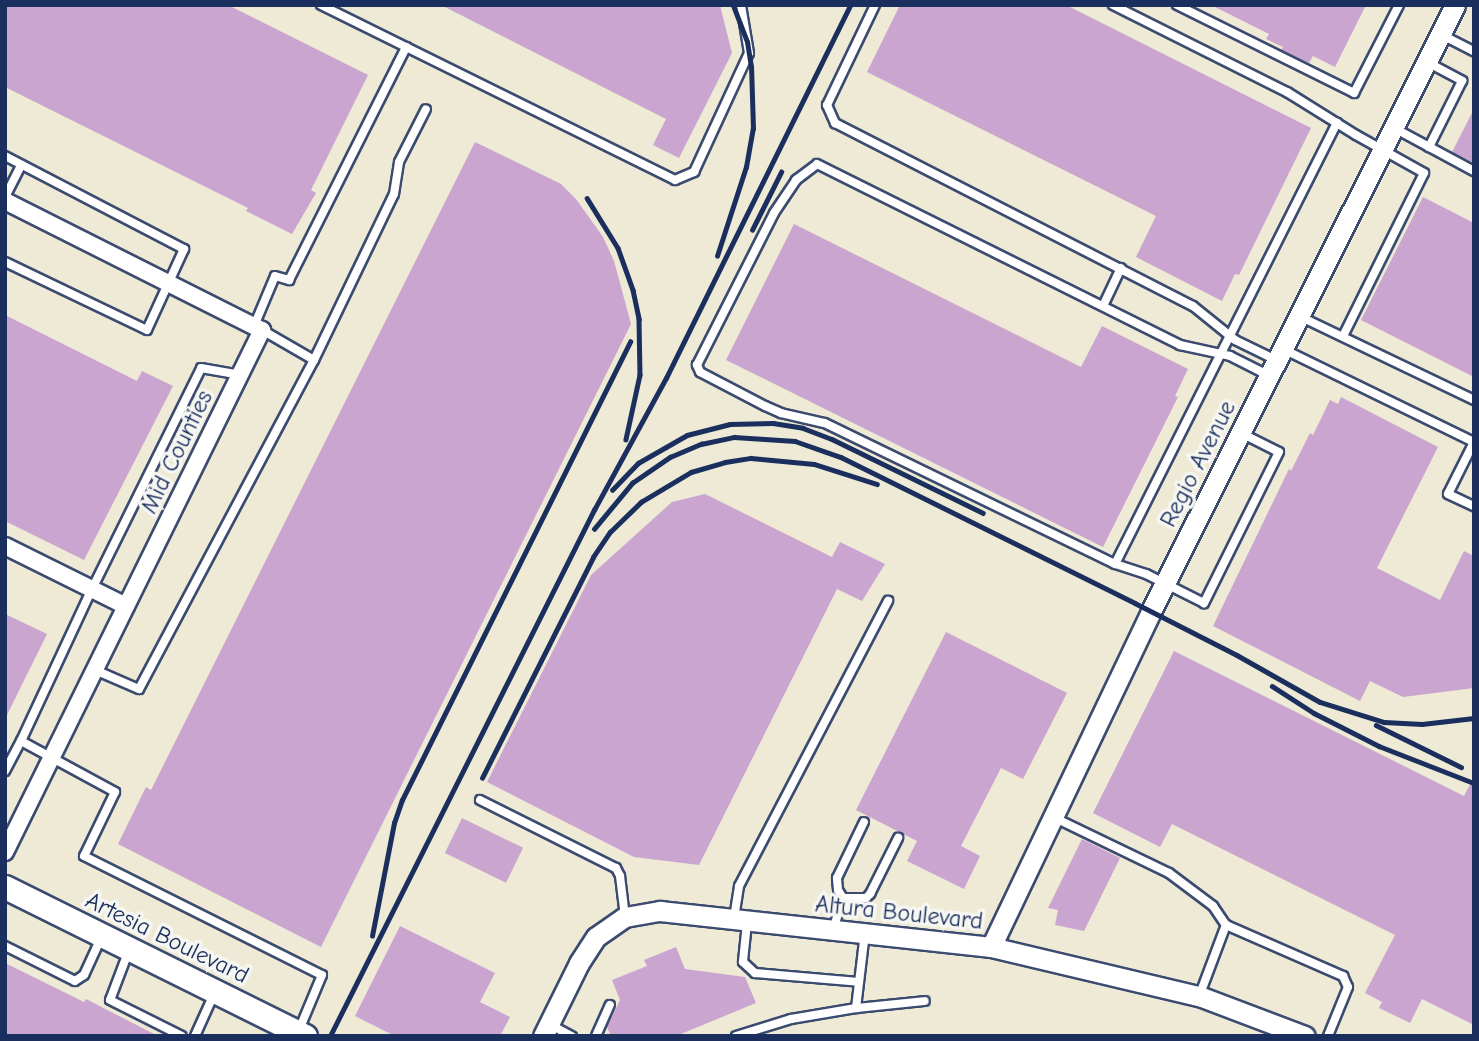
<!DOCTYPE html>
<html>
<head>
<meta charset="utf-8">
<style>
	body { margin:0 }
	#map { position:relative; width:1479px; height:1041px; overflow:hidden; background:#eeead5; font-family:"Comic Neue",sans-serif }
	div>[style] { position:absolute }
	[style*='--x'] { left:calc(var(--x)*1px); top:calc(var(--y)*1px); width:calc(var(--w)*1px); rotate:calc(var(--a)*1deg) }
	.building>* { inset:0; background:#c9a5cf; transform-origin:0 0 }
	.roads { filter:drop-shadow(2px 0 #3b4b70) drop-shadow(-2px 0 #3b4b70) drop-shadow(0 2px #3b4b70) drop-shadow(0 -2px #3b4b70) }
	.service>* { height:8px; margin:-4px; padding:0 4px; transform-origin:4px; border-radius:4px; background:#fff }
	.minor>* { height:16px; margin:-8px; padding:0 8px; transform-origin:8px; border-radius:8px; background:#fff }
	.tertiary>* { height:19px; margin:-9.5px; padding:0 9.5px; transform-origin:9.5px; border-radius:9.5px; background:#fff }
	.secondary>* { height:23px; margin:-11.5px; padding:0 11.5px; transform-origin:11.5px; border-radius:11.5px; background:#fff }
	.rail>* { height:4.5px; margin:-2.25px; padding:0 2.25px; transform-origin:2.25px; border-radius:2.25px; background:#1b2f5e }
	span { translate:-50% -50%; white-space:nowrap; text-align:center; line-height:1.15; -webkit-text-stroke:7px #f6f6f2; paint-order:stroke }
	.street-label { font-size:24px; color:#1b2f5e }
	.frame { position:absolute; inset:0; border:7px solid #1b2f5e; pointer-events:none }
</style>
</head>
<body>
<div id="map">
	<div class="building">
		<i style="clip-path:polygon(5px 5px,228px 5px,368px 75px,311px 190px,316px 193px,292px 234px,246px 211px,248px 208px,5px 87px)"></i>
		<i style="clip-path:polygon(441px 5px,720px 5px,732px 53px,679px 158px,653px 145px,666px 119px)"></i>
		<i style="clip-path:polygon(900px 5px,1066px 5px,1311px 128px,1239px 275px,1235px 274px,1222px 301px,1136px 257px,1156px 216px,867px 72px)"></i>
		<i style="clip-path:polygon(1211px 5px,1366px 5px,1335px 67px,1313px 56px,1309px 63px,1281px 50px,1283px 47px,1266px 39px,1269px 34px)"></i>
		<i style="clip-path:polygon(1474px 109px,1474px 163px,1452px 152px)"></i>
		<i style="clip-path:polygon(475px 142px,561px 184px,576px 199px,603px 237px,614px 261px,631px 324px,321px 947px,118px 844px,146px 787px,151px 790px)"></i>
		<i style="clip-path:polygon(1423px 197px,1474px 223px,1474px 377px,1361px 320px)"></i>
		<i style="clip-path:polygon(794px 224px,1081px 367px,1102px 326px,1188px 369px,1175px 396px,1178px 397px,1103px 547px,726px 360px)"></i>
		<i style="clip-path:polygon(5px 315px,137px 381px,142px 371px,173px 386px,84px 560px,5px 521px)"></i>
		<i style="clip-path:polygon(1341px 397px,1438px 447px,1377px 568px,1440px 600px,1464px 551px,1474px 556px,1474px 688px,1403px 697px,1370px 681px,1360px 701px,1213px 626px,1289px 469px,1291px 471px,1310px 433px,1313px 435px,1330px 400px,1338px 404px)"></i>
		<i style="clip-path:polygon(705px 494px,832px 557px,840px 542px,885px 564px,862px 601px,837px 589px,699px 865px,634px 857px,487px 782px,591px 575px,672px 502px)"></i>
		<i style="clip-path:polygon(5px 614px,47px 634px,5px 719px)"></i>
		<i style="clip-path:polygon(946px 632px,1067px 693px,1023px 779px,1001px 768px,961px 846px,980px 856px,964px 889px,907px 861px,917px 841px,856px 810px)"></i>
		<i style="clip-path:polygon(1174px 651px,1464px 796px,1474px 777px,1474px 1025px,1422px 999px,1410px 1023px,1379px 1008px,1382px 1002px,1365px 993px,1395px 935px,1172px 824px,1160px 847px,1093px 813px)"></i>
		<i style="left:462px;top:818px;width:68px;height:39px;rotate:26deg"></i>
		<i style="clip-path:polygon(1082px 839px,1120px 858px,1084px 931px,1055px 925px,1058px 910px,1048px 908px)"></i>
		<i style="clip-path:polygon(400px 926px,495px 973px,480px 1002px,510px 1017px,500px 1036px,395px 1036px,355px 1016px)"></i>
		<i style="clip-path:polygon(676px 947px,685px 969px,745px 977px,756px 1003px,676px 1036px,611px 1036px,607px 1027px,620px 1000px,612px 980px,647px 966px,644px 960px)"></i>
		<i style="clip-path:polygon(5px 963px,84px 1002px,86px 999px,158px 1036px,5px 1036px)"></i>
	</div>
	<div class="roads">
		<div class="service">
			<i style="--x:321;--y:5;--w:395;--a:26.3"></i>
			<i style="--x:675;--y:180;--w:21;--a:-23"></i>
			<i style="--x:694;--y:172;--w:131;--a:-65.2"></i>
			<i style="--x:749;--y:53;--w:49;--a:-99.5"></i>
			<i style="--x:875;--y:5;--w:111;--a:115.6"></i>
			<i style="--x:827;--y:105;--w:20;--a:66"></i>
			<i style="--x:835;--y:123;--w:402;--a:27.1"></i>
			<i style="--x:1193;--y:306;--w:54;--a:39"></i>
			<i style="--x:1235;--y:340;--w:46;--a:26"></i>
			<i style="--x:1113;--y:5;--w:195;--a:26.6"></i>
			<i style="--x:1287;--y:92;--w:81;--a:31.9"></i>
			<i style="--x:1356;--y:135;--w:78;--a:29.2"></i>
			<i style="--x:1424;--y:173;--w:182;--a:116.4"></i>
			<i style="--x:1177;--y:5;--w:198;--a:26.4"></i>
			<i style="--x:1354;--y:93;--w:99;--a:-62.9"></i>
			<i style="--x:1442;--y:35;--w:36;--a:27"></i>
			<i style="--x:1427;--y:62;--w:40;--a:28"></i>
			<i style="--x:1462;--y:81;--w:74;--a:116.6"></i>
			<i style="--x:1394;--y:128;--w:91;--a:28.3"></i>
			<i style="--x:5;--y:156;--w:202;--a:27.5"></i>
			<i style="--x:184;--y:249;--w:89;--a:114.6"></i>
			<i style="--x:147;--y:330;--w:157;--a:-154.4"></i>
			<i style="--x:5;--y:197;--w:36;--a:-63"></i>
			<i style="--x:1103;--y:306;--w:42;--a:-64.7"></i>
			<i style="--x:1299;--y:316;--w:194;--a:25.6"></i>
			<i style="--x:254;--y:326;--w:54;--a:-67.2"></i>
			<i style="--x:275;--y:276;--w:15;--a:16"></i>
			<i style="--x:289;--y:280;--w:261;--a:-63.3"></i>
			<i style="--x:1283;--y:349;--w:212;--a:26"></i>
			<i style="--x:314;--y:360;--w:184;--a:-64.3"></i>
			<i style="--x:394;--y:194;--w:32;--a:-81"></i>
			<i style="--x:399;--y:162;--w:59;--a:-63"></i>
			<i style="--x:1241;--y:433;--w:42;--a:26.6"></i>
			<i style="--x:1279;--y:452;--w:169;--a:116.4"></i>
			<i style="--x:1204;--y:603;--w:65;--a:-153.4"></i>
			<i style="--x:1146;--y:574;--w:33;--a:-162"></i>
			<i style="--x:1115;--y:564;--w:323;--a:-154.1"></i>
			<i style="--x:824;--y:423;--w:44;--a:-166.9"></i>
			<i style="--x:781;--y:413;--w:17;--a:-156"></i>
			<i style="--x:765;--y:406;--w:73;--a:-152.4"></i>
			<i style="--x:700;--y:372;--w:8;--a:-113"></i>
			<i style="--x:697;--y:365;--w:170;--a:-63.1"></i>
			<i style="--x:774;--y:213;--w:40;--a:-56"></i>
			<i style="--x:796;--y:180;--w:26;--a:-37"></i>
			<i style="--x:817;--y:164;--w:406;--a:26.5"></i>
			<i style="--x:1180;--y:345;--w:51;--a:12.4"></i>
			<i style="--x:1230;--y:356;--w:42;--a:26.6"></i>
			<i style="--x:1474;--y:442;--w:58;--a:116.6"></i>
			<i style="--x:1448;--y:494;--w:29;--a:25"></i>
			<i style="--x:1115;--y:564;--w:494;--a:-63.3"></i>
			<i style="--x:95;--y:670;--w:48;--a:23.4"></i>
			<i style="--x:139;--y:689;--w:373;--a:-62"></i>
			<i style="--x:314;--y:360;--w:60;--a:-150"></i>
			<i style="--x:21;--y:741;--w:168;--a:-65"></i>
			<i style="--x:92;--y:589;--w:246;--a:-63.7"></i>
			<i style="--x:201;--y:368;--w:39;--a:10"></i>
			<i style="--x:5;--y:771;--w:34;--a:-62"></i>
			<i style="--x:21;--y:741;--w:107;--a:28.5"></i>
			<i style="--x:115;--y:792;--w:71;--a:115.8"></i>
			<i style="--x:84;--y:856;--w:266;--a:26.6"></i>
			<i style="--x:322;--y:975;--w:60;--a:112.7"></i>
			<i style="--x:480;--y:800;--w:152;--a:26.6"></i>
			<i style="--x:616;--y:868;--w:9;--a:63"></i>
			<i style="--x:620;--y:876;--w:41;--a:83"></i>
			<i style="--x:1053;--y:817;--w:129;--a:25.8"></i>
			<i style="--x:1169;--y:873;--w:55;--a:36.9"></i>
			<i style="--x:1213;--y:906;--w:23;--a:56"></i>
			<i style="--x:843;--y:898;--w:23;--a:0"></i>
			<i style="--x:866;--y:898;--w:6;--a:-45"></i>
			<i style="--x:870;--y:894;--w:63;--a:-63.4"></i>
			<i style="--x:734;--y:918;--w:32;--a:-81"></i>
			<i style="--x:739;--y:886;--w:322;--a:-62.4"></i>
			<i style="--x:747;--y:923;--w:39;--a:96"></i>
			<i style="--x:743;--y:962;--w:16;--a:43"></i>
			<i style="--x:755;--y:973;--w:104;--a:4.9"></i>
			<i style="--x:833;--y:930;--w:34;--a:-73"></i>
			<i style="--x:843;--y:898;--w:9;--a:-122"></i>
			<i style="--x:838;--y:890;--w:12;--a:-95"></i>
			<i style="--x:837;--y:878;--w:62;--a:-64.3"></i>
			<i style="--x:5;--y:946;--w:78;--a:26.6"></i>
			<i style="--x:75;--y:981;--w:11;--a:-34"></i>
			<i style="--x:84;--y:975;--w:41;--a:-65.3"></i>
			<i style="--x:129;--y:950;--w:53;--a:110.8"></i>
			<i style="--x:110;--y:1000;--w:80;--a:26.6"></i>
			<i style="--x:1200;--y:994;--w:74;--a:-69.4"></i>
			<i style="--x:1226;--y:925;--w:128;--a:23.6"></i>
			<i style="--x:1343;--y:976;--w:12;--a:66"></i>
			<i style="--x:1348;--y:987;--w:53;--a:112.2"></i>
			<i style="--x:856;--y:1008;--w:69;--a:-5.8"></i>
			<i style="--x:549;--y:1024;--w:26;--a:28"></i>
			<i style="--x:195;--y:1036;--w:46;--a:-65.7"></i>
			<i style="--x:596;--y:1036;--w:34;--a:-66"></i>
			<i style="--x:736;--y:1036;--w:58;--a:-17.2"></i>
			<i style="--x:791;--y:1019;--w:66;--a:-9.6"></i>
			<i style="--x:856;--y:1008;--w:76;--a:-83.2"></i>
		</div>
		<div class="minor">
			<i style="--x:5;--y:201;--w:288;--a:26.7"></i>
			<i style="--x:262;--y:330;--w:582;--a:116.21"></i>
			<i style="--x:5;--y:546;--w:135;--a:26.4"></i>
		</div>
		<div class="tertiary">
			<i style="--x:991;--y:947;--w:372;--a:-64.5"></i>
			<i style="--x:1151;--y:611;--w:678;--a:-63.36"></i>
			<i style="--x:543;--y:1036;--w:81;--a:-63.7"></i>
			<i style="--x:579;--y:963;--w:31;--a:-57"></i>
			<i style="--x:596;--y:937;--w:35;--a:-35"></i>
			<i style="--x:625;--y:917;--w:36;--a:-10"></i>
			<i style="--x:660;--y:911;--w:333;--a:6.2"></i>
			<i style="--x:991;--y:947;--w:214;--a:13.3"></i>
			<i style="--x:1199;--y:996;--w:113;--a:20.7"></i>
		</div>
		<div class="secondary">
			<i style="--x:5;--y:887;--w:335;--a:26.4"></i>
		</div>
	</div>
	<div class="rail">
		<i style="--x:587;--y:198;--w:59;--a:58.2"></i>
		<i style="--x:618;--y:248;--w:45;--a:70.3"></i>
		<i style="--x:633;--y:290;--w:30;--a:78"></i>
		<i style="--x:639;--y:319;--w:56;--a:89"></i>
		<i style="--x:640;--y:375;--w:66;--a:102.3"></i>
		<i style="--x:752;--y:230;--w:65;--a:-63.4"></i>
		<i style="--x:717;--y:256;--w:94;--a:-72"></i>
		<i style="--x:746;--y:167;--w:39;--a:-80"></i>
		<i style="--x:753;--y:129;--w:62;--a:-91.8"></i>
		<i style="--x:751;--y:67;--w:25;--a:-99"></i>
		<i style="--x:747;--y:42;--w:40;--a:-111"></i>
		<i style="--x:612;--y:490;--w:37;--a:-46"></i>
		<i style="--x:638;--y:463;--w:56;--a:-29.7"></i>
		<i style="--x:687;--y:435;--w:44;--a:-14.3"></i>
		<i style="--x:730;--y:424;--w:43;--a:-1.3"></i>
		<i style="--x:773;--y:423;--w:30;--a:9"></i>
		<i style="--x:803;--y:428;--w:31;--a:21"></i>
		<i style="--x:832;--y:439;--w:168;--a:26.1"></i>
		<i style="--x:594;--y:529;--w:60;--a:-50.4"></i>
		<i style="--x:632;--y:483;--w:46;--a:-34.4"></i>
		<i style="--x:670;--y:457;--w:34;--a:-23"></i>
		<i style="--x:701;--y:444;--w:34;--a:-12"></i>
		<i style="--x:734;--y:437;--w:61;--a:3.8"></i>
		<i style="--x:795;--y:441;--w:49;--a:19.2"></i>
		<i style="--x:841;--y:457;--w:328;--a:26.4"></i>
		<i style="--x:1135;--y:603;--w:114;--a:27"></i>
		<i style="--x:1237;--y:655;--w:95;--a:29.5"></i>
		<i style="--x:1320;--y:702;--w:67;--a:17.4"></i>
		<i style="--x:1384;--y:722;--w:38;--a:3"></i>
		<i style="--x:1422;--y:724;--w:52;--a:-6.6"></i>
		<i style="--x:1272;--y:686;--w:50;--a:32.7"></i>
		<i style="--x:1314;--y:713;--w:73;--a:26.9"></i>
		<i style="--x:1379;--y:746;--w:102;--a:21.3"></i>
		<i style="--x:1376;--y:725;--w:95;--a:26.3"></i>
		<i style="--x:482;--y:778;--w:247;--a:-63.3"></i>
		<i style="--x:593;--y:557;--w:30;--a:-56"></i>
		<i style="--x:610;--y:532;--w:43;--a:-44.1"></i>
		<i style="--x:641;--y:502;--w:58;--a:-31"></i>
		<i style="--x:691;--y:472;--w:35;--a:-16"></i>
		<i style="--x:725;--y:462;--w:26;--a:-9"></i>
		<i style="--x:751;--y:458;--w:63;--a:5.4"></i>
		<i style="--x:814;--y:464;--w:66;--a:17.6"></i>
		<i style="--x:372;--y:936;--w:115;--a:-79"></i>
		<i style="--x:394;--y:823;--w:24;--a:-71"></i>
		<i style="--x:402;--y:800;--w:512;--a:-63.54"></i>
		<i style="--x:330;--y:1036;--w:589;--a:-63.35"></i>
		<i style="--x:594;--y:510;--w:150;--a:-61.4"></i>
		<i style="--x:666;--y:378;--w:416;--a:-63.7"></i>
	</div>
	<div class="street-label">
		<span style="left:177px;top:452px;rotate:-64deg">Mid Counties</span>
		<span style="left:1198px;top:464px;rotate:-63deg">Regio Avenue</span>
		<span style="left:899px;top:913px;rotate:6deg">Altura Boulevard</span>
		<span style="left:167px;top:938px;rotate:26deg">Artesia Boulevard</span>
	</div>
	<div class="frame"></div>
</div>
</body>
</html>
